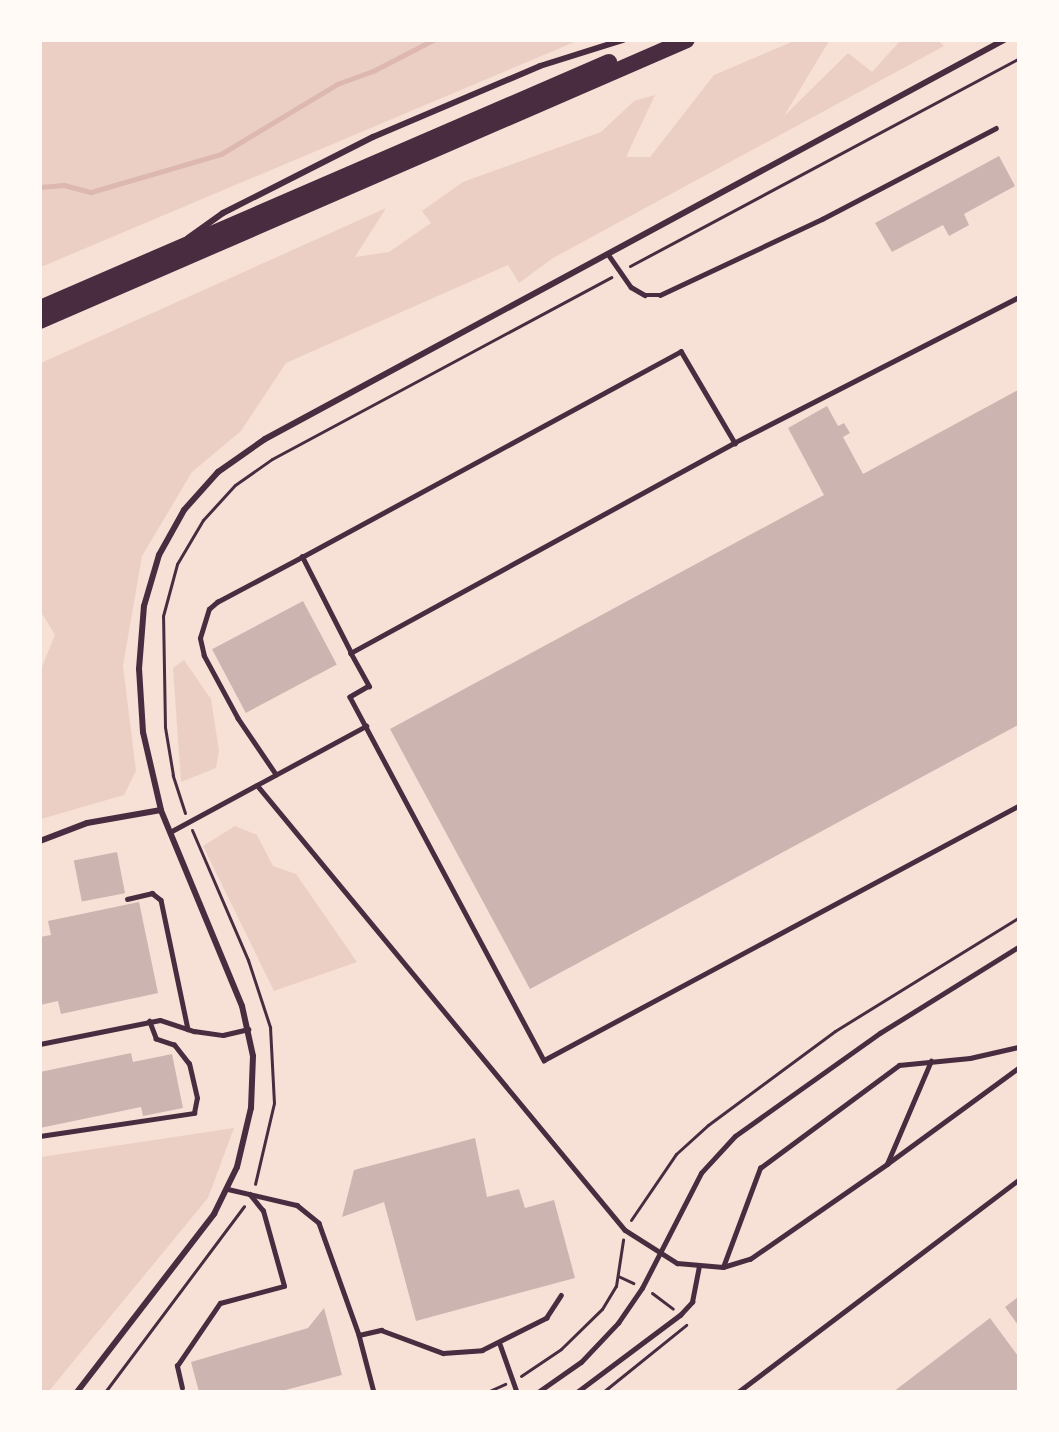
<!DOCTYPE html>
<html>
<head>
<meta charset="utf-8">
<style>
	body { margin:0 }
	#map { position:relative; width:1059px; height:1432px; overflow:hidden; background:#f7e1d7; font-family:Figtree,sans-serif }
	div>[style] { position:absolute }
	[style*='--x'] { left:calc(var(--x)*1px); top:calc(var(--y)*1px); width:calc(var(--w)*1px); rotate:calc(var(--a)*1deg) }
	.green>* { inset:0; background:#ebcfc5 }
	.stream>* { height:5px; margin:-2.5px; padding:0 2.5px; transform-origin:2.5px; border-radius:2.5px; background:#dcb8b0 }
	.building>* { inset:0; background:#ccb4b1; transform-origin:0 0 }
	.path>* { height:3px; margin:-1.5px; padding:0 1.5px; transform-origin:1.5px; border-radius:1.5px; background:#4a2c40 }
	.service>* { height:4.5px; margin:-2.25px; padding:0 2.25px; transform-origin:2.25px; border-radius:2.25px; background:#4a2c40 }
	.minor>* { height:6px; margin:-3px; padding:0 3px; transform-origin:3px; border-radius:3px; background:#4a2c40 }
	.trunk>* { height:16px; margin:-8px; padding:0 8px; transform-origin:8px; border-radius:8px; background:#4a2c40 }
	span { translate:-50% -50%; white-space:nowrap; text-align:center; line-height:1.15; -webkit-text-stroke:6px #fffaf5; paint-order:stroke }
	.frame { position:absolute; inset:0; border:42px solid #fffaf5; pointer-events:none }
</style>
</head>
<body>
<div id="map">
	<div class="green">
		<i style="clip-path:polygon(41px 40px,577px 40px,577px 41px,41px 267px)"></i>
		<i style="clip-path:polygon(794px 41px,829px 41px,784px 116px,848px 53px,872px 72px,900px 41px,939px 41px,944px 46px,553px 258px,519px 283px,508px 265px,286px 363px,241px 431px,192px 472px,142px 556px,123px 666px,136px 771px,124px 795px,41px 819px,41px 669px,55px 635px,41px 612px,41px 363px,386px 208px,355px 257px,389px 252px,431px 223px,422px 211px,463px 182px,601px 132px,634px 101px,655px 95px,626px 157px,650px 157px,714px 75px)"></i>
		<i style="clip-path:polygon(184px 660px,211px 699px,219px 751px,216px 768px,181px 782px,173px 668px)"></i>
		<i style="clip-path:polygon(235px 826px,257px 835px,273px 866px,296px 874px,357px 962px,274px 991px,203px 846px)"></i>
		<i style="clip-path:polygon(234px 1128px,208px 1198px,49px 1391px,41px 1391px,41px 1157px)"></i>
	</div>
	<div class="stream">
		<i style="--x:40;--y:187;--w:24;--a:-5"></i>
		<i style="--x:64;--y:185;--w:28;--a:15"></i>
		<i style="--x:91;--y:192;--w:135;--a:-16.3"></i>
		<i style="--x:221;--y:154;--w:135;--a:-31.1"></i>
		<i style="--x:337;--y:84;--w:38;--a:-20"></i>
		<i style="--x:373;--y:71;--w:68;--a:-27.3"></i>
	</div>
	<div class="building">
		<i style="clip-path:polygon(999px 156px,1015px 186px,964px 214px,969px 225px,949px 236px,943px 225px,892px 252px,875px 223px)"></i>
		<i style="clip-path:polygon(1018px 390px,1018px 725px,530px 989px,390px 729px,824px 495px,788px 428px,827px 406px,838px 426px,844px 423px,850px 433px,843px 437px,863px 474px)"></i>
		<i style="left:303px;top:601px;width:72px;height:103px;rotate:62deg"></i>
		<i style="left:117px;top:852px;width:42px;height:44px;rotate:79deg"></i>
		<i style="clip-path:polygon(139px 902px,158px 993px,61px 1014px,58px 1001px,40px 1005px,40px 937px,51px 935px,48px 921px)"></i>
		<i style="clip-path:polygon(131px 1053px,133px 1062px,172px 1054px,183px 1108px,143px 1116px,141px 1107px,40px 1128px,40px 1072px)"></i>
		<i style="clip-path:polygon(475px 1138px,487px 1197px,519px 1189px,525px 1208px,554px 1200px,575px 1278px,416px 1321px,384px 1202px,342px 1217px,354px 1170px)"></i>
		<i style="clip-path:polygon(1018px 1297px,1018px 1325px,1005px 1307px)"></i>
		<i style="clip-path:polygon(324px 1308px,342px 1375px,278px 1392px,199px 1392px,191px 1362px,308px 1328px)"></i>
		<i style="clip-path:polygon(990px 1318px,1018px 1356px,1018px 1392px,893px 1392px)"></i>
	</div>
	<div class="path">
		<i style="--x:630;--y:266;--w:440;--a:-28.1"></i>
		<i style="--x:185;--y:813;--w:40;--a:-108"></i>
		<i style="--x:173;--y:775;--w:49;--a:-99.5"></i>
		<i style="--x:165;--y:727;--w:111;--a:-91"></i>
		<i style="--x:163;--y:616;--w:54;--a:-74.9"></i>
		<i style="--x:177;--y:564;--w:51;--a:-59.4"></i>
		<i style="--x:203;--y:520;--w:47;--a:-47.6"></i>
		<i style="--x:235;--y:485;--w:45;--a:-35.1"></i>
		<i style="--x:272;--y:459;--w:385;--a:-28.2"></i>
		<i style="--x:192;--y:830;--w:142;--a:66.7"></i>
		<i style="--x:248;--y:960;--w:71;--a:71.8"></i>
		<i style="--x:270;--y:1027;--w:76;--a:87"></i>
		<i style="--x:274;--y:1103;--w:83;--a:103.2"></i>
		<i style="--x:631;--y:1220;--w:80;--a:-55.7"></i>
		<i style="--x:676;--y:1154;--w:43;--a:-42.2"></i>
		<i style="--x:708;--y:1125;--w:158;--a:-36.5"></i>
		<i style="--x:835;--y:1031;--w:215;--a:-31.7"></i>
		<i style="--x:618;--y:1276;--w:17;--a:25"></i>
		<i style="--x:652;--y:1293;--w:26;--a:37"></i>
		<i style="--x:521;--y:1376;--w:48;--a:-34"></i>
		<i style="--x:561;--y:1349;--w:57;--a:-44.3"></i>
		<i style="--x:602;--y:1309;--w:27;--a:-59"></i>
		<i style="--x:616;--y:1286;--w:47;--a:-81.3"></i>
		<i style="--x:105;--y:1392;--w:232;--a:-53.2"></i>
		<i style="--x:487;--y:1392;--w:20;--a:-24"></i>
		<i style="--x:603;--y:1392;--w:107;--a:-38.9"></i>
	</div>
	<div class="service">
		<i style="--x:608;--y:254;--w:40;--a:55.1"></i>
		<i style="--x:631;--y:287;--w:16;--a:30"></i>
		<i style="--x:645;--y:295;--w:15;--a:0"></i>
		<i style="--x:660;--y:295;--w:179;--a:-25.1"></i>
		<i style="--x:822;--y:219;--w:196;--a:-27.6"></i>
		<i style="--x:1018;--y:298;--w:318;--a:152.9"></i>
		<i style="--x:735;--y:443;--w:438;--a:151.3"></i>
		<i style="--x:351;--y:653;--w:38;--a:61"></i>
		<i style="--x:369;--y:686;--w:22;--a:150"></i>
		<i style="--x:350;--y:697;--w:412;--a:61.9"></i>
		<i style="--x:544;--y:1060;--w:538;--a:-28.19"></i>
		<i style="--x:351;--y:653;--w:108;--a:-117"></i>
		<i style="--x:302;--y:557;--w:431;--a:-28.5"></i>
		<i style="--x:681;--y:351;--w:107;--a:59.6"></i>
		<i style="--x:276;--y:775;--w:68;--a:-124.2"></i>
		<i style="--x:238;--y:719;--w:72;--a:-118.4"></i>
		<i style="--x:204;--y:656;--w:18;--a:-103"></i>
		<i style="--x:200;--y:638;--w:30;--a:-73"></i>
		<i style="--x:209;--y:609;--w:11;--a:-41"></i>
		<i style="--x:217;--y:602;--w:96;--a:-27.9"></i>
		<i style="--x:257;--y:785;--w:577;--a:50.41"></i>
		<i style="--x:625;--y:1230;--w:62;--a:32.4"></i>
		<i style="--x:677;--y:1263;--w:46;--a:5"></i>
		<i style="--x:723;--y:1267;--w:28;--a:-17"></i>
		<i style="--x:750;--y:1259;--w:167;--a:-34.7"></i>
		<i style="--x:887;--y:1164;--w:112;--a:-66.9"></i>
		<i style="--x:170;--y:832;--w:223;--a:-28.4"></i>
		<i style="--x:127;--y:899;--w:26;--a:-13"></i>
		<i style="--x:152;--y:893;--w:11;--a:38"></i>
		<i style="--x:161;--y:900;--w:132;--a:78.2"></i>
		<i style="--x:40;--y:1044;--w:122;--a:-11.3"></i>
		<i style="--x:160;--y:1020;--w:36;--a:18"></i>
		<i style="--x:194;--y:1031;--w:29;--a:8"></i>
		<i style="--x:223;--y:1035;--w:26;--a:-13"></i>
		<i style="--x:40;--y:1136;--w:156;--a:-8.5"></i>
		<i style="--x:194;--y:1113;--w:15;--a:-79"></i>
		<i style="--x:197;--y:1098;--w:35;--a:-103"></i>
		<i style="--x:189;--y:1064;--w:24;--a:-128"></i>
		<i style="--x:174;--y:1045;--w:19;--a:-162"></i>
		<i style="--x:156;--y:1039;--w:19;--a:-111"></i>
		<i style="--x:887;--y:1164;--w:162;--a:-36.2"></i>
		<i style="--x:228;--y:1189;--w:71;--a:13.1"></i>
		<i style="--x:297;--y:1205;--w:28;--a:39"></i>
		<i style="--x:319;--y:1223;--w:119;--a:70.3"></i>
		<i style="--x:359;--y:1335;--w:59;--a:75.3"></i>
		<i style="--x:723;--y:1267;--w:106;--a:-69.5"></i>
		<i style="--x:760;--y:1168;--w:173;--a:-36.5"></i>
		<i style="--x:899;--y:1065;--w:71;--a:-5.6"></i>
		<i style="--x:970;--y:1058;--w:49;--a:-12.9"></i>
		<i style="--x:359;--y:1335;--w:23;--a:-13"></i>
		<i style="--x:381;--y:1330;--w:66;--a:20.4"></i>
		<i style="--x:443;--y:1353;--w:39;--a:-4"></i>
		<i style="--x:482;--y:1350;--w:72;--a:-26.6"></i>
		<i style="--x:546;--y:1318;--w:27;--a:-57"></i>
		<i style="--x:500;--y:1344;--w:51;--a:70.5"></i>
		<i style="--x:182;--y:1388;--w:23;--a:-103"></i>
		<i style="--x:177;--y:1366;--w:76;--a:-55.7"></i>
		<i style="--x:220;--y:1303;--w:66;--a:-14.9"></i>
		<i style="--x:284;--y:1286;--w:78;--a:-105.6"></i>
		<i style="--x:263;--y:1211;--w:21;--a:-129"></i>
		<i style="--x:538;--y:1392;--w:52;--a:-34.9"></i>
		<i style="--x:581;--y:1362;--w:54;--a:-46.5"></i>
		<i style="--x:618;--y:1323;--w:42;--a:-55.6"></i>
		<i style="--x:642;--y:1288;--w:129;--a:-62.8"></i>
		<i style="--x:701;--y:1173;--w:50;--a:-47.4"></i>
		<i style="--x:735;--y:1136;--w:178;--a:-35.4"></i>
		<i style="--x:880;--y:1033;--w:163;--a:-31.9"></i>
		<i style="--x:577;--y:1392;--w:129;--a:-36.8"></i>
		<i style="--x:680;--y:1315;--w:18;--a:-47"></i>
		<i style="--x:692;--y:1302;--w:36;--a:-79"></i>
		<i style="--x:738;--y:1392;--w:351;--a:-37.1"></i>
	</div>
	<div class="minor">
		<i style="--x:188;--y:238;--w:43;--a:-35.5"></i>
		<i style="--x:223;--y:213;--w:168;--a:-26.9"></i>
		<i style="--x:373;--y:137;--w:181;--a:-23"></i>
		<i style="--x:540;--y:66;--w:87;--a:-17.4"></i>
		<i style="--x:40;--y:841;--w:50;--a:-21"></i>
		<i style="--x:87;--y:823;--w:75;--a:-10"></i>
		<i style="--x:77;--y:1392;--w:225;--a:-52.4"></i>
		<i style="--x:214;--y:1214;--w:52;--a:-63.9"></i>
		<i style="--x:237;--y:1167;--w:61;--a:-76.7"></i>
		<i style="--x:251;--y:1108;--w:52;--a:-87.8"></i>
		<i style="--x:253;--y:1056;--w:51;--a:-102.4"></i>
		<i style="--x:242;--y:1006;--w:212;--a:-112.5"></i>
		<i style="--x:161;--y:810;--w:80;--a:-103"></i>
		<i style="--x:143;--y:732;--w:63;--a:-93.6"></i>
		<i style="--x:139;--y:669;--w:63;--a:-85.5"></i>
		<i style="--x:144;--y:606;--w:53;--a:-73.6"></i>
		<i style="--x:159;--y:555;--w:51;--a:-60.9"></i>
		<i style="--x:184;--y:510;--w:51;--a:-48.2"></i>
		<i style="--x:218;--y:472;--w:57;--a:-35.1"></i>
		<i style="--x:265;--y:439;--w:840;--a:-28.37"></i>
	</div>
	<div class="trunk">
		<i style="--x:40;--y:308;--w:620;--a:-23.38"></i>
		<i style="--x:40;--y:321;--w:705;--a:-23.48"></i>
	</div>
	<div class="frame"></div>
</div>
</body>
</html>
